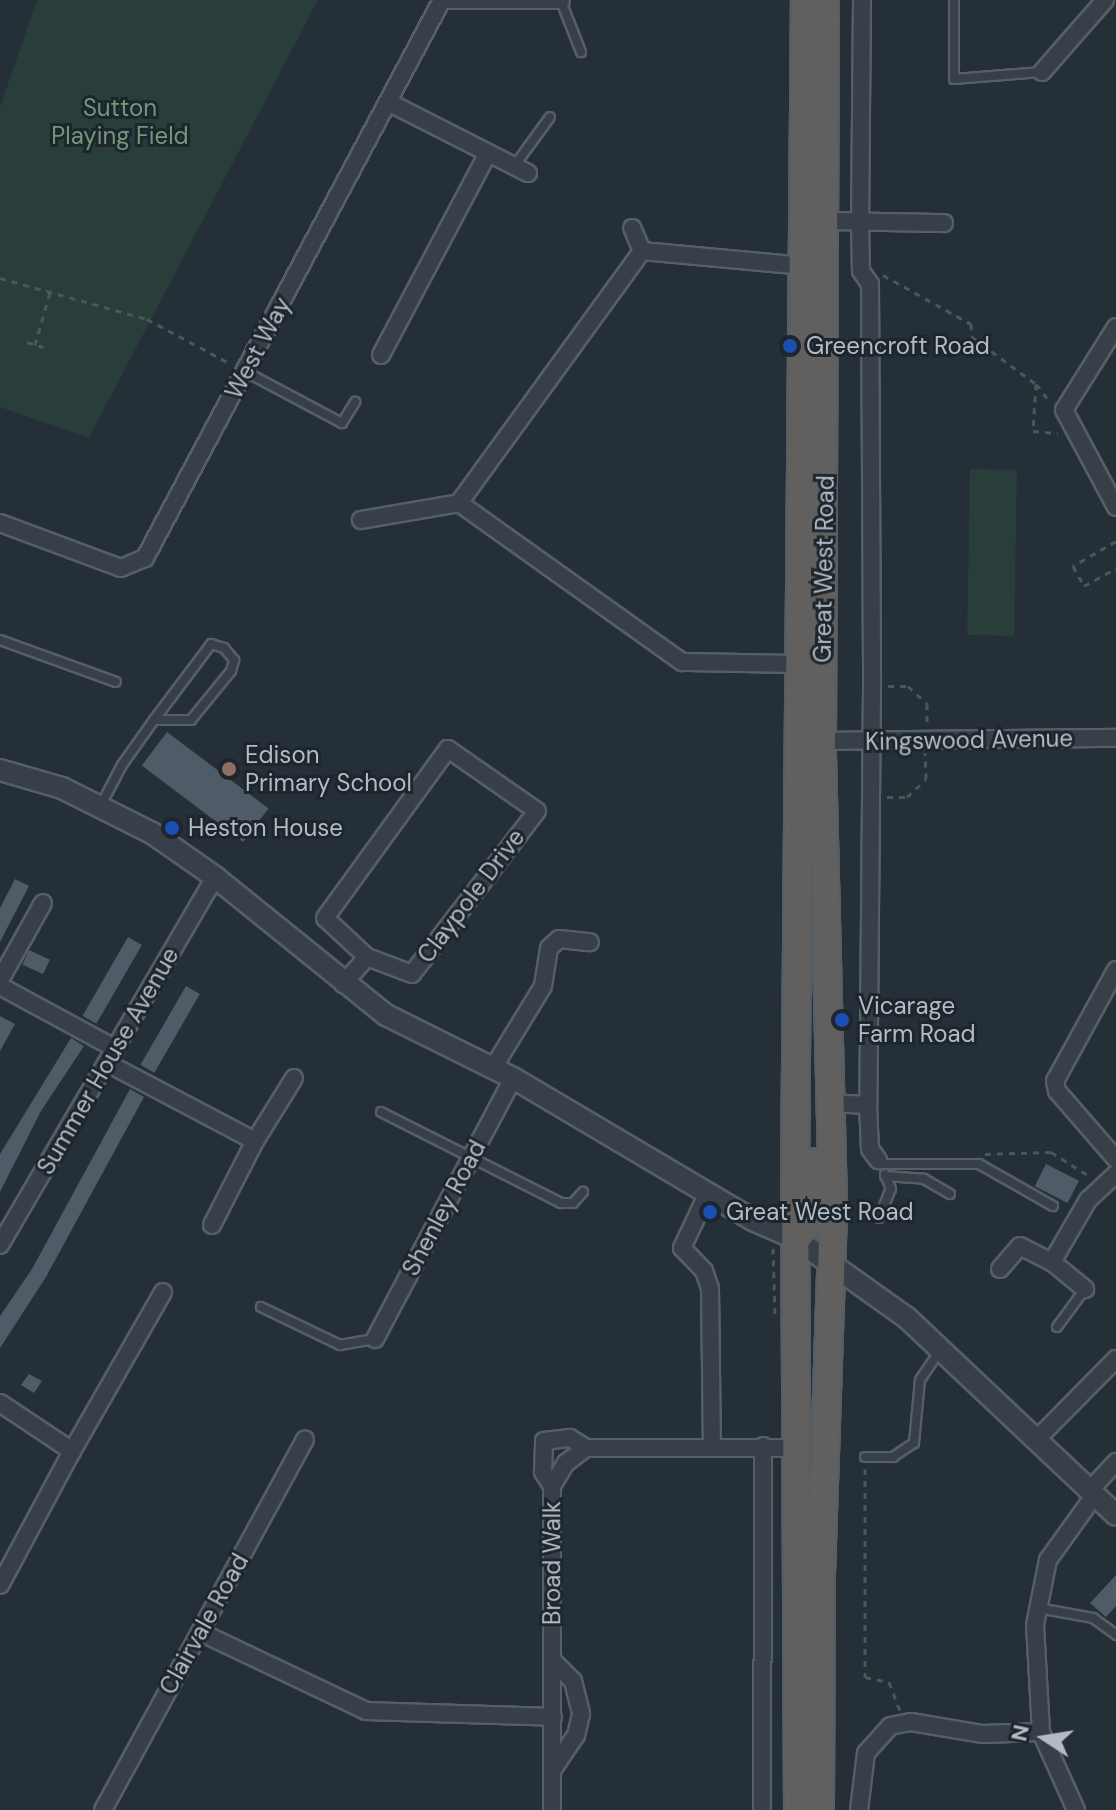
<!DOCTYPE html>
<html>
<head>
<meta charset="utf-8">
<style>
	body { margin:0 }
	#map { position:relative; width:1116px; height:1810px; overflow:hidden; background:#242f38; font-family:"DM Sans",sans-serif }
	div>[style] { position:absolute }
	[style*='--x'] { left:calc(var(--x)*1px); top:calc(var(--y)*1px); width:calc(var(--w)*1px); rotate:calc(var(--a)*1deg) }
	.green>* { inset:0; background:#293d3b; transform-origin:0 0 }
	.building>* { inset:0; background:#4f5b66; transform-origin:0 0 }
	.path>* { height:3px; margin-top:-1.5px; transform-origin:0; background:repeating-linear-gradient(90deg,#48595a 0 6px,transparent 0 12px) }
	.roads { filter:drop-shadow(2px 0 #565e66) drop-shadow(-2px 0 #565e66) drop-shadow(0 2px #565e66) drop-shadow(0 -2px #565e66) }
	.service>* { height:8px; margin:-4px; padding:0 4px; transform-origin:4px; border-radius:4px; background:#374048 }
	.minor>* { height:16px; margin:-8px; padding:0 8px; transform-origin:8px; border-radius:8px; background:#374048 }
	.tertiary>* { height:20px; margin:-10px; padding:0 10px; transform-origin:10px; border-radius:10px; background:#374048 }
	.trunk>* { height:26px; margin:-13px; padding:0 13px; transform-origin:13px; border-radius:13px; background:#62605e }
	.dots>* { width:22px; height:22px; translate:-50% -50%; box-sizing:border-box; border:4px solid #1d252d; border-radius:50% }
	span { translate:-50% -50%; white-space:nowrap; text-align:center; line-height:1.15; -webkit-text-stroke:6px #1d252d; paint-order:stroke }
	.park-label { font-size:24px; color:#739878 }
	.poi-label { font-size:24px; color:#b3bbc4 }
	.left { translate:0 -50%; text-align:left }
	.street-label { font-size:24px; color:#b3bbc4 }
	.north { position:absolute; left:1004px; top:1698px; width:80px; height:80px; -webkit-text-stroke:6px #1d252d; paint-order:stroke; rotate:282deg; font-size:22px; font-weight:700; line-height:32px; text-align:center; color:#b3bbc4 }
	.north::after { content:''; display:block; margin:auto; width:28px; height:36px; background:#b3bbc4; clip-path:polygon(50% 0,100% 100%,50% 72%,0 100%) }
</style>
</head>
<body>
<div id="map">
	<div class="green">
		<i style="clip-path:polygon(37px 0,318px 0,89px 438px,0 407px,0 107px)"></i>
		<i style="left:970px;top:469px;width:47px;height:166px;rotate:1deg"></i>
	</div>
	<div class="building">
		<i style="left:167px;top:732px;width:127px;height:42px;rotate:37deg"></i>
		<i style="clip-path:polygon(15px 879px,29px 886px,0 942px,0 908px)"></i>
		<i style="left:128px;top:937px;width:16px;height:91px;rotate:30deg"></i>
		<i style="left:29px;top:950px;width:23px;height:16px;rotate:25deg"></i>
		<i style="left:186px;top:986px;width:16px;height:91px;rotate:30deg"></i>
		<i style="clip-path:polygon(0 1016px,15px 1024px,0 1051px)"></i>
		<i style="clip-path:polygon(71px 1038px,84px 1046px,41px 1111px,0 1192px,0 1154px)"></i>
		<i style="clip-path:polygon(130px 1089px,144px 1097px,46px 1277px,0 1348px,0 1316px,32px 1269px)"></i>
		<i style="left:1046px;top:1164px;width:37px;height:25px;rotate:27deg"></i>
		<i style="clip-path:polygon(29px 1374px,42px 1381px,34px 1393px,21px 1385px)"></i>
		<i style="clip-path:polygon(1116px 1575px,1116px 1606px,1106px 1617px,1090px 1603px)"></i>
	</div>
	<div class="path">
		<i style="--x:883;--y:275;--w:101;--a:29.1"></i>
		<i style="--x:971;--y:324;--w:13;--a:86"></i>
		<i style="--x:972;--y:337;--w:79;--a:36.3"></i>
		<i style="--x:1036;--y:384;--w:23;--a:52"></i>
		<i style="--x:0;--y:278;--w:153;--a:15.6"></i>
		<i style="--x:147;--y:319;--w:95;--a:28.2"></i>
		<i style="--x:27;--y:342;--w:17;--a:17"></i>
		<i style="--x:35;--y:345;--w:55;--a:-74.2"></i>
		<i style="--x:1036;--y:384;--w:47;--a:93.7"></i>
		<i style="--x:1033;--y:431;--w:25;--a:5"></i>
		<i style="--x:1116;--y:541;--w:50;--a:149.8"></i>
		<i style="--x:1073;--y:566;--w:23;--a:61"></i>
		<i style="--x:1084;--y:586;--w:37;--a:-29"></i>
		<i style="--x:888;--y:686;--w:20;--a:0"></i>
		<i style="--x:908;--y:686;--w:26;--a:43"></i>
		<i style="--x:927;--y:704;--w:22;--a:90"></i>
		<i style="--x:887;--y:797;--w:20;--a:0"></i>
		<i style="--x:907;--y:797;--w:26;--a:-43"></i>
		<i style="--x:926;--y:779;--w:26;--a:-92"></i>
		<i style="--x:985;--y:1154;--w:66;--a:-1.7"></i>
		<i style="--x:1051;--y:1152;--w:47;--a:32"></i>
		<i style="--x:773;--y:1248;--w:68;--a:88.3"></i>
		<i style="--x:865;--y:1469;--w:208;--a:90"></i>
		<i style="--x:865;--y:1677;--w:25;--a:12"></i>
		<i style="--x:889;--y:1682;--w:31;--a:69"></i>
	</div>
	<div class="roads">
		<div class="service">
			<i style="--x:954;--y:0;--w:79;--a:90"></i>
			<i style="--x:954;--y:79;--w:88;--a:-4.5"></i>
			<i style="--x:561;--y:1;--w:55;--a:68.6"></i>
			<i style="--x:515;--y:165;--w:59;--a:-53.9"></i>
			<i style="--x:246;--y:372;--w:109;--a:28"></i>
			<i style="--x:342;--y:423;--w:25;--a:-58"></i>
			<i style="--x:0;--y:640;--w:123;--a:19.9"></i>
			<i style="--x:101;--y:805;--w:45;--a:-62.3"></i>
			<i style="--x:122;--y:765;--w:55;--a:-54.6"></i>
			<i style="--x:154;--y:720;--w:95;--a:-53.1"></i>
			<i style="--x:211;--y:644;--w:14;--a:17"></i>
			<i style="--x:224;--y:648;--w:16;--a:50"></i>
			<i style="--x:234;--y:660;--w:11;--a:105"></i>
			<i style="--x:231;--y:671;--w:63;--a:129.2"></i>
			<i style="--x:191;--y:720;--w:37;--a:180"></i>
			<i style="--x:381;--y:1112;--w:202;--a:26.8"></i>
			<i style="--x:561;--y:1203;--w:12;--a:0"></i>
			<i style="--x:573;--y:1203;--w:15;--a:-48"></i>
			<i style="--x:880;--y:1164;--w:99;--a:0"></i>
			<i style="--x:979;--y:1164;--w:85;--a:29.6"></i>
			<i style="--x:885;--y:1176;--w:39;--a:4"></i>
			<i style="--x:924;--y:1179;--w:30;--a:30"></i>
			<i style="--x:879;--y:1218;--w:31;--a:-68"></i>
			<i style="--x:891;--y:1189;--w:16;--a:-112"></i>
			<i style="--x:261;--y:1307;--w:88;--a:25.7"></i>
			<i style="--x:340;--y:1345;--w:36;--a:-10"></i>
			<i style="--x:1057;--y:1327;--w:47;--a:-53.6"></i>
			<i style="--x:865;--y:1457;--w:28;--a:0"></i>
			<i style="--x:893;--y:1457;--w:25;--a:-34"></i>
			<i style="--x:914;--y:1443;--w:63;--a:-84.6"></i>
			<i style="--x:920;--y:1380;--w:34;--a:-56"></i>
			<i style="--x:1038;--y:1608;--w:56;--a:10.3"></i>
			<i style="--x:1093;--y:1618;--w:29;--a:36"></i>
		</div>
		<div class="minor">
			<i style="--x:449;--y:0;--w:112;--a:0"></i>
			<i style="--x:862;--y:0;--w:221;--a:90.5"></i>
			<i style="--x:860;--y:221;--w:50;--a:88.9"></i>
			<i style="--x:861;--y:271;--w:16;--a:55"></i>
			<i style="--x:870;--y:284;--w:401;--a:89.7"></i>
			<i style="--x:872;--y:685;--w:420;--a:90.5"></i>
			<i style="--x:868;--y:1105;--w:44;--a:87.4"></i>
			<i style="--x:870;--y:1149;--w:14;--a:54"></i>
			<i style="--x:1042;--y:72;--w:96;--a:-48.8"></i>
			<i style="--x:388;--y:102;--w:157;--a:26.9"></i>
			<i style="--x:825;--y:221;--w:119;--a:1"></i>
			<i style="--x:642;--y:251;--w:163;--a:5.3"></i>
			<i style="--x:1116;--y:327;--w:98;--a:122.1"></i>
			<i style="--x:1064;--y:410;--w:110;--a:61.8"></i>
			<i style="--x:381;--y:355;--w:226;--a:-62.1"></i>
			<i style="--x:459;--y:503;--w:311;--a:-54"></i>
			<i style="--x:642;--y:251;--w:25;--a:-113"></i>
			<i style="--x:361;--y:520;--w:99;--a:-9.8"></i>
			<i style="--x:459;--y:503;--w:274;--a:35.5"></i>
			<i style="--x:682;--y:662;--w:120;--a:1"></i>
			<i style="--x:0;--y:523;--w:129;--a:20.4"></i>
			<i style="--x:121;--y:568;--w:26;--a:-23"></i>
			<i style="--x:145;--y:558;--w:632;--a:-61.98"></i>
			<i style="--x:822;--y:741;--w:294;--a:-0.6"></i>
			<i style="--x:1116;--y:970;--w:127;--a:118.8"></i>
			<i style="--x:1055;--y:1081;--w:10;--a:79"></i>
			<i style="--x:1057;--y:1091;--w:90;--a:49.1"></i>
			<i style="--x:0;--y:980;--w:88;--a:-60.8"></i>
			<i style="--x:343;--y:984;--w:36;--a:-48"></i>
			<i style="--x:367;--y:957;--w:57;--a:-137.1"></i>
			<i style="--x:325;--y:918;--w:209;--a:-54"></i>
			<i style="--x:448;--y:749;--w:108;--a:34.9"></i>
			<i style="--x:537;--y:811;--w:205;--a:127.5"></i>
			<i style="--x:412;--y:974;--w:48;--a:-159.3"></i>
			<i style="--x:0;--y:986;--w:132;--a:28.5"></i>
			<i style="--x:107;--y:1063;--w:167;--a:27.8"></i>
			<i style="--x:255;--y:1141;--w:74;--a:-58.2"></i>
			<i style="--x:493;--y:1068;--w:96;--a:-58.6"></i>
			<i style="--x:543;--y:986;--w:38;--a:-81"></i>
			<i style="--x:549;--y:948;--w:13;--a:-42"></i>
			<i style="--x:559;--y:939;--w:31;--a:6"></i>
			<i style="--x:828;--y:1103;--w:40;--a:2.9"></i>
			<i style="--x:708;--y:1193;--w:61;--a:115.3"></i>
			<i style="--x:682;--y:1248;--w:32;--a:46"></i>
			<i style="--x:704;--y:1271;--w:18;--a:71"></i>
			<i style="--x:710;--y:1288;--w:158;--a:89.3"></i>
			<i style="--x:212;--y:1225;--w:94;--a:-62.9"></i>
			<i style="--x:0;--y:1245;--w:426;--a:-59.7"></i>
			<i style="--x:1052;--y:1262;--w:43;--a:39.3"></i>
			<i style="--x:1000;--y:1269;--w:30;--a:-49"></i>
			<i style="--x:1020;--y:1246;--w:36;--a:27"></i>
			<i style="--x:1052;--y:1262;--w:72;--a:-59.9"></i>
			<i style="--x:1088;--y:1200;--w:38;--a:-43"></i>
			<i style="--x:375;--y:1339;--w:295;--a:-62.1"></i>
			<i style="--x:0;--y:1403;--w:87;--a:33.7"></i>
			<i style="--x:72;--y:1451;--w:152;--a:118.2"></i>
			<i style="--x:1036;--y:1440;--w:114;--a:-45.4"></i>
			<i style="--x:72;--y:1451;--w:183;--a:-60.2"></i>
			<i style="--x:552;--y:1486;--w:17;--a:-123"></i>
			<i style="--x:543;--y:1472;--w:31;--a:-88"></i>
			<i style="--x:544;--y:1441;--w:26;--a:-7"></i>
			<i style="--x:570;--y:1438;--w:19;--a:32"></i>
			<i style="--x:1089;--y:1491;--w:40;--a:-47"></i>
			<i style="--x:200;--y:1632;--w:184;--a:25.4"></i>
			<i style="--x:366;--y:1711;--w:187;--a:1.8"></i>
			<i style="--x:553;--y:1661;--w:28;--a:45"></i>
			<i style="--x:573;--y:1681;--w:34;--a:76"></i>
			<i style="--x:581;--y:1714;--w:22;--a:103"></i>
			<i style="--x:576;--y:1735;--w:40;--a:124"></i>
			<i style="--x:103;--y:1810;--w:422;--a:-61.4"></i>
			<i style="--x:552;--y:1810;--w:324;--a:-90"></i>
			<i style="--x:552;--y:1486;--w:27;--a:-59"></i>
			<i style="--x:566;--y:1463;--w:25;--a:-37"></i>
			<i style="--x:586;--y:1448;--w:213;--a:0"></i>
			<i style="--x:762;--y:1810;--w:364;--a:-89.8"></i>
			<i style="--x:859;--y:1810;--w:57;--a:-83"></i>
			<i style="--x:866;--y:1753;--w:36;--a:-48"></i>
			<i style="--x:890;--y:1726;--w:21;--a:-11"></i>
			<i style="--x:911;--y:1722;--w:73;--a:9.5"></i>
			<i style="--x:983;--y:1734;--w:58;--a:-2"></i>
			<i style="--x:1076;--y:1810;--w:85;--a:-114.2"></i>
			<i style="--x:1041;--y:1732;--w:107;--a:-93.2"></i>
			<i style="--x:1035;--y:1625;--w:66;--a:-78.7"></i>
			<i style="--x:1048;--y:1560;--w:79;--a:-54.3"></i>
		</div>
		<div class="tertiary">
			<i style="--x:0;--y:770;--w:65;--a:16.2"></i>
			<i style="--x:62;--y:788;--w:101;--a:26.6"></i>
			<i style="--x:152;--y:833;--w:77;--a:34.9"></i>
			<i style="--x:215;--y:877;--w:220;--a:38.9"></i>
			<i style="--x:386;--y:1015;--w:142;--a:26.4"></i>
			<i style="--x:513;--y:1078;--w:279;--a:30.6"></i>
			<i style="--x:753;--y:1220;--w:47;--a:23.8"></i>
			<i style="--x:796;--y:1239;--w:136;--a:35.4"></i>
			<i style="--x:907;--y:1318;--w:287;--a:43.3"></i>
		</div>
		<div class="trunk">
			<i style="--x:796;--y:1239;--w:25;--a:-48"></i>
			<i style="--x:813;--y:1220;--w:58;--a:-89"></i>
			<i style="--x:798;--y:1810;--w:628;--a:-90.27"></i>
			<i style="--x:795;--y:1182;--w:1182;--a:-89.52"></i>
			<i style="--x:820;--y:1810;--w:235;--a:-89.8"></i>
			<i style="--x:821;--y:1575;--w:371;--a:-88.1"></i>
			<i style="--x:833;--y:1204;--w:463;--a:-91.4"></i>
			<i style="--x:822;--y:741;--w:741;--a:-89.77"></i>
		</div>
	</div>
	<div class="dots">
		<i style="left:790px;top:346px;background:#1a4fb4"></i>
		<i style="left:229px;top:769px;background:#8d6e63"></i>
		<i style="left:172px;top:828px;background:#1a4fb4"></i>
		<i style="left:842px;top:1020px;background:#1a4fb4"></i>
		<i style="left:710px;top:1212px;background:#1a4fb4"></i>
	</div>
	<div class="park-label">
		<span style="left:120px;top:122px">Sutton<br>Playing Field</span>
	</div>
	<div class="poi-label">
		<span class="left" style="left:806px;top:346px">Greencroft Road</span>
		<span class="left" style="left:245px;top:769px">Edison<br>Primary School</span>
		<span class="left" style="left:188px;top:828px">Heston House</span>
		<span class="left" style="left:858px;top:1020px">Vicarage<br>Farm Road</span>
		<span class="left" style="left:726px;top:1212px">Great West Road</span>
	</div>
	<div class="street-label">
		<span style="left:258px;top:348px;rotate:-62deg">West Way</span>
		<span style="left:824px;top:569px;rotate:-89deg">Great West Road</span>
		<span style="left:969px;top:740px;rotate:-1deg">Kingswood Avenue</span>
		<span style="left:471px;top:896px;rotate:-53deg">Claypole Drive</span>
		<span style="left:108px;top:1061px;rotate:-60deg">Summer House Avenue</span>
		<span style="left:444px;top:1208px;rotate:-62deg">Shenley Road</span>
		<span style="left:552px;top:1563px;rotate:-90deg">Broad Walk</span>
		<span style="left:204px;top:1624px;rotate:-61deg">Clairvale Road</span>
	</div>
	<div class="north">N</div>
</div>
</body>
</html>
